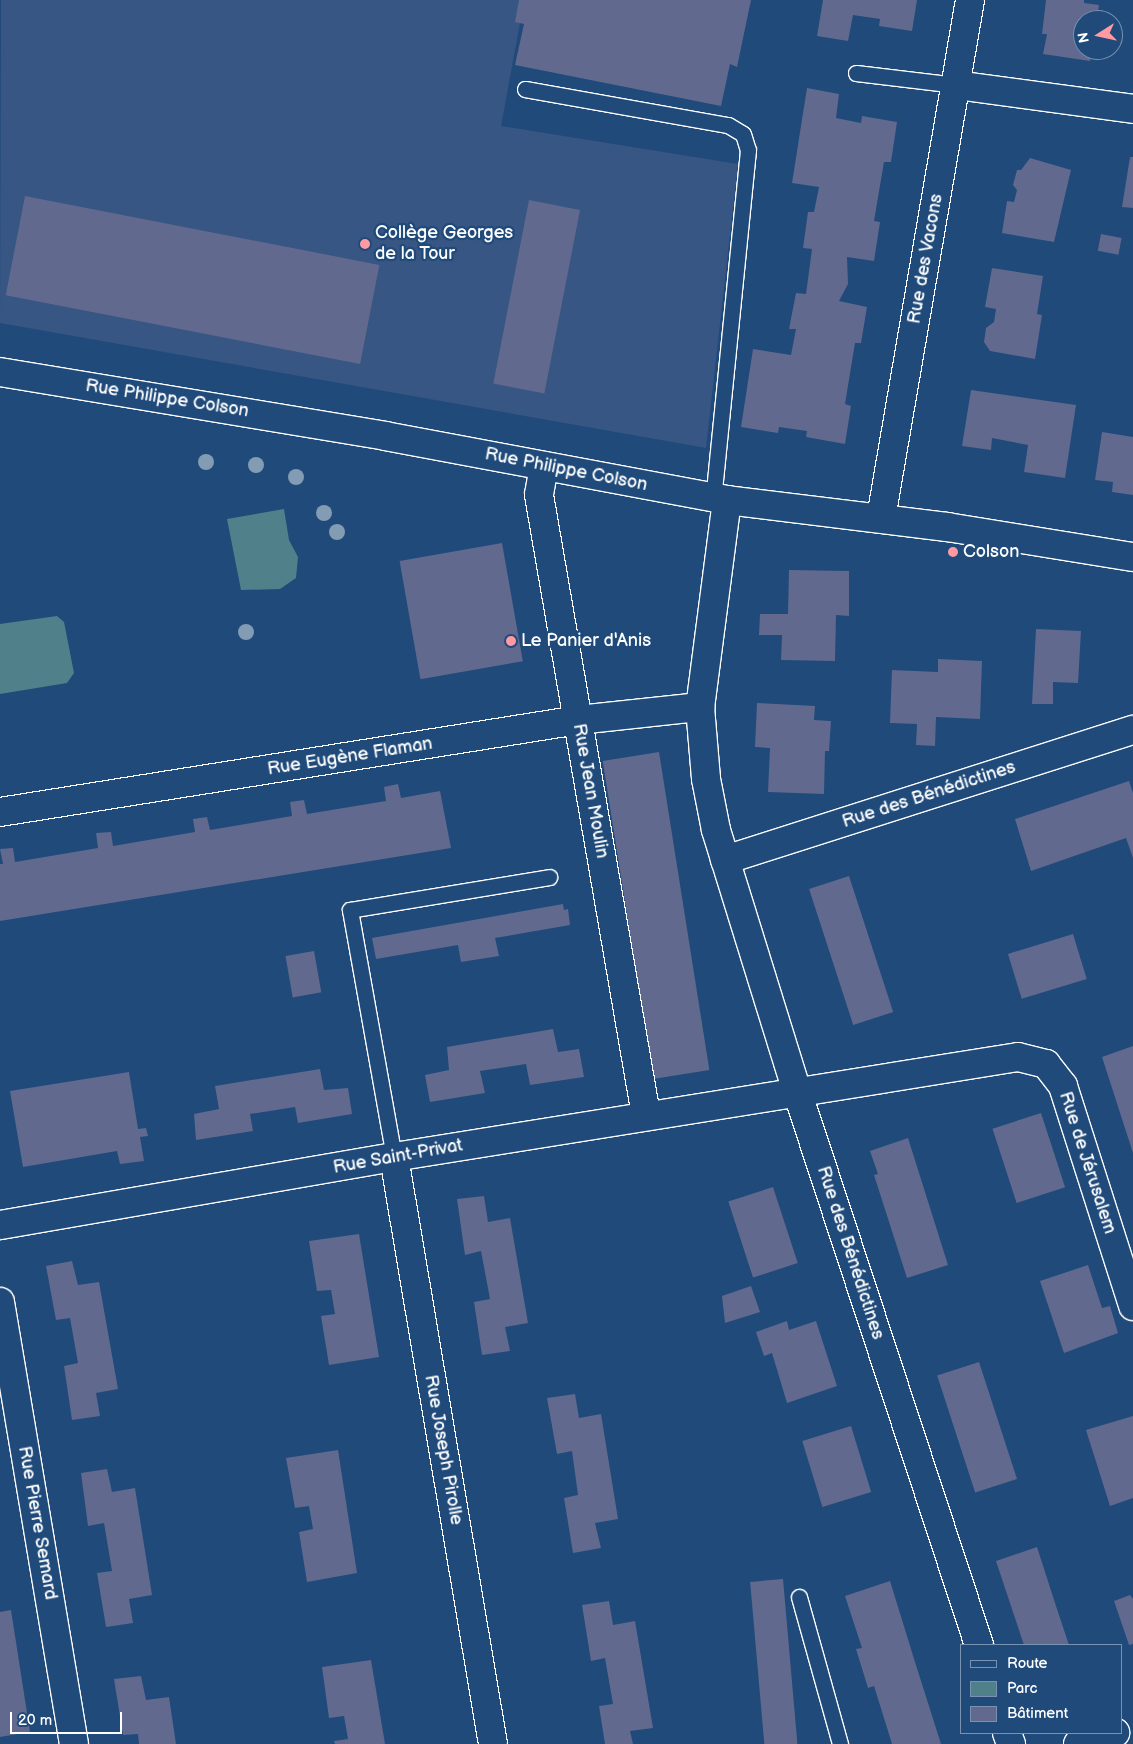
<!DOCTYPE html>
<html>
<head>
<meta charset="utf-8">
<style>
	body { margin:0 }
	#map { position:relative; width:1133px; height:1744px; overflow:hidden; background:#1f4a7a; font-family:"Balsamiq Sans",sans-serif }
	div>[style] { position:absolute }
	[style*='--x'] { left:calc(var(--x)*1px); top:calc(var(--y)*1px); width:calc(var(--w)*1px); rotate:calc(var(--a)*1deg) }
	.built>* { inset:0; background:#375683 }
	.green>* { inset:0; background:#50808a }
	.building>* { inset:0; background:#61698e; transform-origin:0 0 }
	.roads { filter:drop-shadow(1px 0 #fff) drop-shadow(-1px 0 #fff) drop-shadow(0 1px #fff) drop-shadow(0 -1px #fff) }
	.service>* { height:15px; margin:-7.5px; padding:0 7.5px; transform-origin:7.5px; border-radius:7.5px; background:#1f4a7a }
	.minor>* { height:28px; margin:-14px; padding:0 14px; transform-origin:14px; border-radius:14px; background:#1f4a7a }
	.trees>* { width:16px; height:16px; margin:-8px; border-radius:50%; background:#829cb3 }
	.dots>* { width:14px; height:14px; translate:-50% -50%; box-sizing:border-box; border:2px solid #1f4a7a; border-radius:50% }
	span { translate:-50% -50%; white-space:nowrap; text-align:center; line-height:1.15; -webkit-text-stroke:4.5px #1f4a7a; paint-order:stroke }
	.poi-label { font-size:18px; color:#fff }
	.left { translate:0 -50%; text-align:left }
	.street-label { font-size:18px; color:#fff }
	.legend { position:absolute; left:960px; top:1644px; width:162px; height:90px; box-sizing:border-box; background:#1f4a7a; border:1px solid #7992af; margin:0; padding:6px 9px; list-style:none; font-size:15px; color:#fff }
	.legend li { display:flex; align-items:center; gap:10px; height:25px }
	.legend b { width:25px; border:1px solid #7992af }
	.north { position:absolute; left:1073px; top:10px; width:50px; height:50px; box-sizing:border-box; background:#1f4a7a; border:1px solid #7992af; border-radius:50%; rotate:260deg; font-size:14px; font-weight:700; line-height:20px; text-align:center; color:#fff }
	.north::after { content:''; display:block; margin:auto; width:18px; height:22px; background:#ff9aa2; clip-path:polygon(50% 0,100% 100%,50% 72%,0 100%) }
	.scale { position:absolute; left:10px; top:1712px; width:112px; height:22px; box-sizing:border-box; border:2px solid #fff; border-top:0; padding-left:6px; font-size:15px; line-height:18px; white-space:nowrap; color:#fff; -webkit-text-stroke:4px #1f4a7a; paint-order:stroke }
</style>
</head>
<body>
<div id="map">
	<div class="built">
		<i style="clip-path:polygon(1px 0,519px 0,520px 23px,501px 126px,738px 164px,706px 448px,0 323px)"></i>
	</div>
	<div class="green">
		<i style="clip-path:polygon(284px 509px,289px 540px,298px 557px,296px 578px,280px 589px,241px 590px,227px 519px)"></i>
		<i style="clip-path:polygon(57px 616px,64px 622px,74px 673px,67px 683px,0 694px,0 624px)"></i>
	</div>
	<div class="building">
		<i style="clip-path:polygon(519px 0,751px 0,737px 67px,730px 64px,721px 106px,515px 65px,524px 24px,515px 22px)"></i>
		<i style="clip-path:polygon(823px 0,917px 0,912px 31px,879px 26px,880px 19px,853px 15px,848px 41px,817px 36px)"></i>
		<i style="clip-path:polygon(1046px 0,1084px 0,1084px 3px,1099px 5px,1097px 20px,1083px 20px,1083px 50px,1092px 50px,1090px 61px,1043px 54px,1047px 34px,1042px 34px)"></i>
		<i style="clip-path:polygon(807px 88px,839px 94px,836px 118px,861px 123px,862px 116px,897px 122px,891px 162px,884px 162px,874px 221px,880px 222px,874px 261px,847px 257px,848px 284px,839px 301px,867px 307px,861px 343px,855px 343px,845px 404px,851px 406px,845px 444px,806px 437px,807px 431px,779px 427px,778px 433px,741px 427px,753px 349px,791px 355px,796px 329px,789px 329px,796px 293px,806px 294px,812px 249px,803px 248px,808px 212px,814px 212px,819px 187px,792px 183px)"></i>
		<i style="clip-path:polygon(1130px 157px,1133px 157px,1133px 208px,1122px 207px)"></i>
		<i style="clip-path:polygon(1030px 158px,1071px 170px,1054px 242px,1002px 233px,1007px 201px,1014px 202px,1017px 190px,1013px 185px,1017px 170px,1021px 170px)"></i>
		<i style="left:25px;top:196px;width:361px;height:101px;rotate:11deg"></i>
		<i style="left:529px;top:200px;width:52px;height:187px;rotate:11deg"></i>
		<i style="left:1101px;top:234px;width:21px;height:17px;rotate:11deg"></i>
		<i style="clip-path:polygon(992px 268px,1043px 276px,1037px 314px,1042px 315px,1035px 359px,990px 351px,984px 342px,986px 328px,994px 322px,996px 309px,985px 307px)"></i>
		<i style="clip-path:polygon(971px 390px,1076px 405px,1065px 478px,1024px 472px,1028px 445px,992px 438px,991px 450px,962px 446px)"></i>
		<i style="clip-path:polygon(1102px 432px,1133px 437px,1133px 495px,1112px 492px,1113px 482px,1095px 480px)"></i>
		<i style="left:502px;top:543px;width:120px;height:104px;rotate:80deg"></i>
		<i style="clip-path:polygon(789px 570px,849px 571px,849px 616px,836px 615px,835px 661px,781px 660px,782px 635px,759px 635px,760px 614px,788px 614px)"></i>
		<i style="clip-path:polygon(1036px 629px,1081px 631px,1078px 683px,1053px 682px,1053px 704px,1032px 704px)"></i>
		<i style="clip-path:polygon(938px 659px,982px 661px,980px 719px,936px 717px,935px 746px,916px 745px,917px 724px,890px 723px,892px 670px,938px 672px)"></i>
		<i style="clip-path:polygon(757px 703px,815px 706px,814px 720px,831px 721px,829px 751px,825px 751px,824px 794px,768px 792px,770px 748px,755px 747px)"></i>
		<i style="left:659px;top:752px;width:322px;height:57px;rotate:81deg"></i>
		<i style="clip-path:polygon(1129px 781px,1133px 793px,1133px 858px,1126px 838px,1031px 871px,1015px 819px)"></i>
		<i style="clip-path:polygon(398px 784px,401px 798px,440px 791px,451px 848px,0 921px,0 864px,3px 864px,0 849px,13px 848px,15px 862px,98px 848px,96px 833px,111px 832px,113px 846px,195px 832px,193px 819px,207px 817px,210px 830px,292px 816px,290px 802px,304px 800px,307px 814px,386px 801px,384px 787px)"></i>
		<i style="left:849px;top:876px;width:143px;height:42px;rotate:72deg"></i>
		<i style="clip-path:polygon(563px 904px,564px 910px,568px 909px,570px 925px,495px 938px,499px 956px,461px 962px,458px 945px,376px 959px,372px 938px)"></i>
		<i style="left:1073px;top:934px;width:47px;height:68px;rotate:73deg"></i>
		<i style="left:314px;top:951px;width:42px;height:29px;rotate:80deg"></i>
		<i style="clip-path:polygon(553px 1029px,558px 1052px,579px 1049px,584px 1077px,530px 1085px,526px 1064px,480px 1071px,485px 1093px,430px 1102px,425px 1075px,449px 1070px,447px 1047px)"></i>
		<i style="clip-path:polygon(1133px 1046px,1133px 1153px,1102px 1057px)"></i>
		<i style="clip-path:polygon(320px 1069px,324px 1090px,348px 1088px,352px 1114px,298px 1123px,295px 1107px,250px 1114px,253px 1131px,196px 1140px,194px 1114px,219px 1109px,215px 1086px)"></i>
		<i style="clip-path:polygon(129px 1072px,138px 1129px,146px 1128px,148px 1136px,140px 1137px,144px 1161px,120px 1164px,117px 1151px,23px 1167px,10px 1091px)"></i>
		<i style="left:1041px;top:1113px;width:78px;height:51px;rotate:72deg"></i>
		<i style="clip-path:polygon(908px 1138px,948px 1265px,907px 1278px,874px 1175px,878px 1174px,870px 1151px)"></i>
		<i style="left:773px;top:1187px;width:80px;height:47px;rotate:72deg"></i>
		<i style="clip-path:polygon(484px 1196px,488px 1222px,510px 1218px,528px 1323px,505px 1327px,510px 1351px,482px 1355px,474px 1302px,490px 1299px,481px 1251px,465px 1255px,457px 1199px)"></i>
		<i style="clip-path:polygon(359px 1234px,379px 1357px,329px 1365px,321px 1316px,335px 1314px,331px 1290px,317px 1291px,309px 1241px)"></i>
		<i style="clip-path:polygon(72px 1261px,78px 1285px,99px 1282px,118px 1389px,96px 1393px,100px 1416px,72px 1420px,64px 1366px,78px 1363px,70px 1318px,56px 1320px,46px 1266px)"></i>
		<i style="clip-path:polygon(1088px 1265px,1102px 1308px,1110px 1306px,1118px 1333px,1064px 1353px,1040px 1281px)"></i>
		<i style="clip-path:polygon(751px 1286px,760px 1312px,725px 1323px,722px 1296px)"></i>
		<i style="clip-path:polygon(787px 1321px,789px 1330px,816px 1321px,837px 1386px,787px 1403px,772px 1353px,764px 1356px,756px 1332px)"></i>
		<i style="left:979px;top:1362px;width:123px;height:44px;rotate:72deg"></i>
		<i style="clip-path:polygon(575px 1394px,579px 1418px,601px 1414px,618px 1519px,595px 1523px,601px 1548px,573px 1553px,564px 1498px,578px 1495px,572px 1451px,557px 1454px,547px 1398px)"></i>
		<i style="clip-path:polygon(1133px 1416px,1133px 1498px,1110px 1506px,1086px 1430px)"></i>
		<i style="left:851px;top:1426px;width:69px;height:51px;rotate:73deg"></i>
		<i style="clip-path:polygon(338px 1450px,357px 1573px,307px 1582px,299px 1532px,313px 1529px,309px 1506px,295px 1508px,286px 1458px)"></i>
		<i style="clip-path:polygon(107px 1469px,112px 1492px,135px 1488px,152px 1595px,129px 1599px,133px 1623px,106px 1627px,97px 1573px,112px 1571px,104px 1523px,88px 1526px,81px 1473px)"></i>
		<i style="clip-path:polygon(1037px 1547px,1056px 1606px,1069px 1645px,1024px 1645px,996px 1561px)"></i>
		<i style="left:783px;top:1579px;width:166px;height:33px;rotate:85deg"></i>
		<i style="clip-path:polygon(890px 1581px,915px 1662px,941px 1744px,892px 1744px,874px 1686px,868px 1688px,856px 1649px,862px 1648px,845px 1596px)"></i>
		<i style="clip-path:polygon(1130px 1595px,1133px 1599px,1133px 1644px,1129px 1645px,1114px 1601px)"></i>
		<i style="clip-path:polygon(609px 1601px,613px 1625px,635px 1621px,653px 1728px,630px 1731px,633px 1744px,605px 1744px,599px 1706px,613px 1704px,605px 1658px,591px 1661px,582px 1605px)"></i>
		<i style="clip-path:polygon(11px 1610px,30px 1732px,0 1737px,0 1612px)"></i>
		<i style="clip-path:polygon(371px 1660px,385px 1744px,335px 1744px,334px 1741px,348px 1739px,344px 1716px,329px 1718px,322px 1667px)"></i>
		<i style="clip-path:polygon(141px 1676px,146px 1700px,169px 1697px,176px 1744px,139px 1744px,138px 1734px,123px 1735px,114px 1679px)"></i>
	</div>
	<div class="roads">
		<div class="service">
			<i style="--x:856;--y:73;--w:101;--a:6.8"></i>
			<i style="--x:525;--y:89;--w:206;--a:10.1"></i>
			<i style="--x:728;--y:125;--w:17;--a:31"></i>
			<i style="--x:743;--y:134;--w:17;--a:73"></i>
			<i style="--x:748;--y:150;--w:350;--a:95.7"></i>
			<i style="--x:394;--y:1157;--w:251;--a:-100.1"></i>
			<i style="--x:350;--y:910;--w:202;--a:-9.4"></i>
			<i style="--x:799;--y:1597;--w:153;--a:74.4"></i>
		</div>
		<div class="minor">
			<i style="--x:956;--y:85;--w:179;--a:7.7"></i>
			<i style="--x:0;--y:372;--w:390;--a:9.4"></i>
			<i style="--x:385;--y:436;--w:348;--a:10.6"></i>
			<i style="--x:727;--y:500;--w:222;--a:7"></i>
			<i style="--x:947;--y:527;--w:188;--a:9.2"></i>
			<i style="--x:544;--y:466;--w:29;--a:100"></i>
			<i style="--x:539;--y:495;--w:629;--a:80.21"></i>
			<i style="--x:727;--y:500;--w:209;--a:97.4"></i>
			<i style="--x:700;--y:707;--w:72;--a:85.2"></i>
			<i style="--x:706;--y:779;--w:52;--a:78.9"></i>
			<i style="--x:716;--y:830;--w:273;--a:72.8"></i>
			<i style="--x:797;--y:1091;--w:583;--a:71.81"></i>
			<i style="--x:881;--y:518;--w:526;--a:-80.25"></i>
			<i style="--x:0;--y:812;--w:585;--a:-9.04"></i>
			<i style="--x:578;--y:720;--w:123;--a:-6.1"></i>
			<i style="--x:725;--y:860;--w:428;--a:-17.7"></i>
			<i style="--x:394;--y:1157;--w:595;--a:80.43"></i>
			<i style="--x:0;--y:1225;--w:400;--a:-9.8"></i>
			<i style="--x:394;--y:1157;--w:632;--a:-9.1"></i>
			<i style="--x:1018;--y:1057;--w:29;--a:14"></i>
			<i style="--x:1046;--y:1064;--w:28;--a:52"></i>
			<i style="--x:1063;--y:1086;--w:231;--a:72.3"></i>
			<i style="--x:0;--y:1302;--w:448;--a:80.5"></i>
			<i style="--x:1007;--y:1733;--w:12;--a:70"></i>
			<i style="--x:1078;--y:1744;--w:39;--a:-17"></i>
		</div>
	</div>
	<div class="trees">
		<i style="left:206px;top:462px"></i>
		<i style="left:256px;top:465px"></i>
		<i style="left:296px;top:477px"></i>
		<i style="left:324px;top:513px"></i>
		<i style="left:337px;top:532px"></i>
		<i style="left:246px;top:632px"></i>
	</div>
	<div class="dots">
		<i style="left:365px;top:244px;background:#ff9aa2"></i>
		<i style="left:953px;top:552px;background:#ff9aa2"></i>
		<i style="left:511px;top:641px;background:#ff9aa2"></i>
	</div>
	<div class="poi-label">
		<span class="left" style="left:375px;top:244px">Collège Georges<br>de la Tour</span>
		<span class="left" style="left:963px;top:552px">Colson</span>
		<span class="left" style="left:521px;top:641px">Le Panier d'Anis</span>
	</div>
	<div class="street-label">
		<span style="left:926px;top:259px;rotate:-80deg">Rue des Vacons</span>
		<span style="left:167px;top:399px;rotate:9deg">Rue Philippe Colson</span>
		<span style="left:566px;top:470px;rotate:11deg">Rue Philippe Colson</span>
		<span style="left:350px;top:757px;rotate:-9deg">Rue Eugène Flaman</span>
		<span style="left:590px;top:791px;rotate:80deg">Rue Jean Moulin</span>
		<span style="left:929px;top:795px;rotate:-18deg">Rue des Bénédictines</span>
		<span style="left:398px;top:1157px;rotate:-10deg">Rue Saint-Privat</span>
		<span style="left:1087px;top:1163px;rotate:72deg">Rue de Jérusalem</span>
		<span style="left:850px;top:1253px;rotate:72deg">Rue des Bénédictines</span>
		<span style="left:443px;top:1450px;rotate:80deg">Rue Joseph Pirolle</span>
		<span style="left:37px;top:1523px;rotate:80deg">Rue Pierre Semard</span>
	</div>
	<ul class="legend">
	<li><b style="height:6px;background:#1f4a7a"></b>Route</li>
	<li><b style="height:14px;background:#50808a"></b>Parc</li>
	<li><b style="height:14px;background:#61698e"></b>Bâtiment</li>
	</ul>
	<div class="north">N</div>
	<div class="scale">20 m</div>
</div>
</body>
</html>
